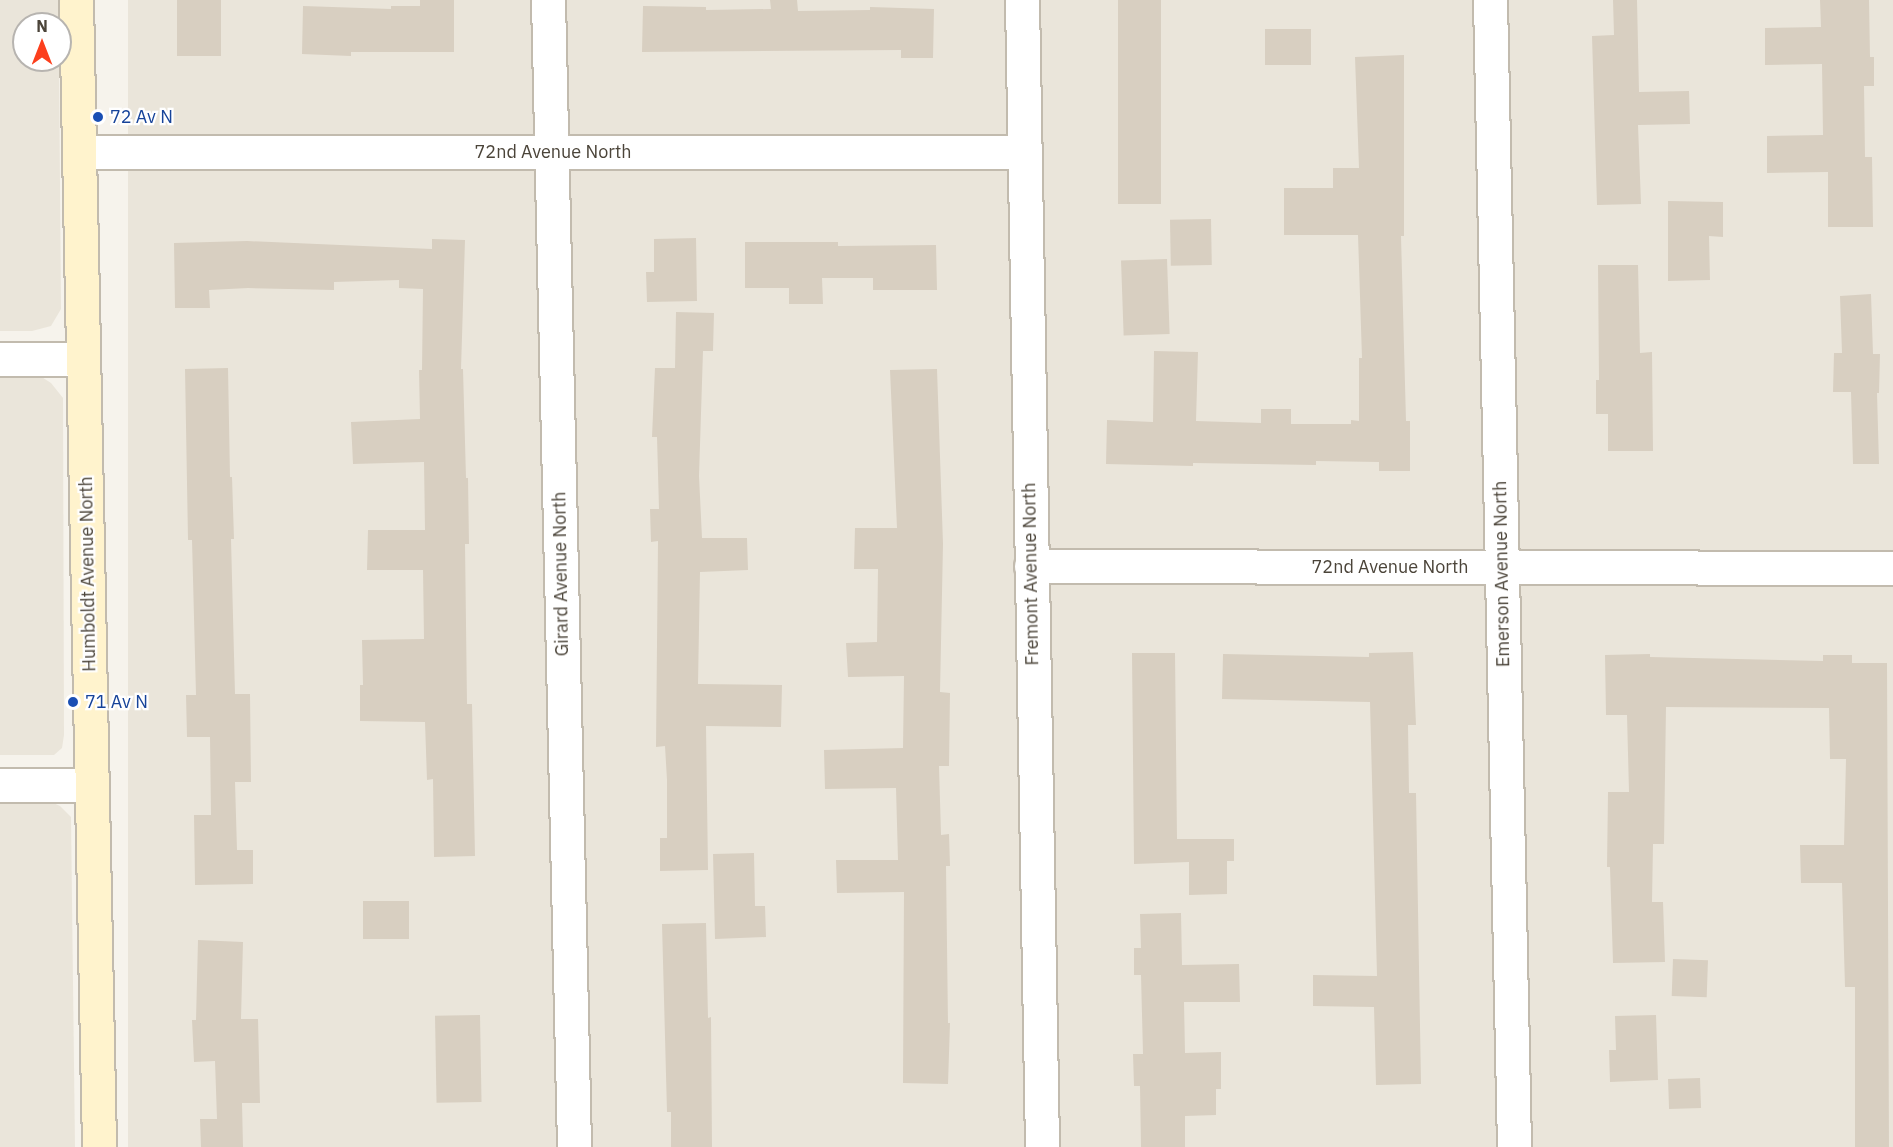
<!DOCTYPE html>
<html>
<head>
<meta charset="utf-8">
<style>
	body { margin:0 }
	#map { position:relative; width:1893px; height:1147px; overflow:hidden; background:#f6f3ec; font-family:"IBM Plex Sans",sans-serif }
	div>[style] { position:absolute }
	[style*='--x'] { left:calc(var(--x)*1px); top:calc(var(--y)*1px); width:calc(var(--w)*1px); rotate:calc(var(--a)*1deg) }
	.residential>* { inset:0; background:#eae5da; transform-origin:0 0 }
	.building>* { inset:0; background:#d8cfc1; transform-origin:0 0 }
	.roads { filter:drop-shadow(2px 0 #c2bbae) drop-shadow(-2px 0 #c2bbae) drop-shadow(0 2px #c2bbae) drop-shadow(0 -2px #c2bbae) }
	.street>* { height:33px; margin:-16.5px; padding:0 16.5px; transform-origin:16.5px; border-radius:16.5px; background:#fff }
	.secondary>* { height:33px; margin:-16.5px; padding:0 16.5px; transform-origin:16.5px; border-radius:16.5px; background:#fff3cd }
	.dots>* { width:16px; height:16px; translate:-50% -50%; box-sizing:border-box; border:3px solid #fff; border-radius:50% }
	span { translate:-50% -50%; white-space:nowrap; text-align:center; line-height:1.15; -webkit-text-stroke:4.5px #fff; paint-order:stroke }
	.transit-label { font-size:18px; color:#164399 }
	.left { translate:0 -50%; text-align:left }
	.street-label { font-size:18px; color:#4b4439 }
	.north { position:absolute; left:12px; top:12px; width:60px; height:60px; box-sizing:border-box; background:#fff; border:2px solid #b7b4b0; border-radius:50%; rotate:0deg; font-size:16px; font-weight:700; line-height:24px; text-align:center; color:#4b4439 }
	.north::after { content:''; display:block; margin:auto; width:21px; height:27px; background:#fc3f1d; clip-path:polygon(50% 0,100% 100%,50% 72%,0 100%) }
</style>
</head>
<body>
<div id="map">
	<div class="residential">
		<i style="clip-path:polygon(0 0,59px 0,59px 24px,24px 24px,24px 60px,59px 60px,61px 309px,51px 326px,32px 331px,0 331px)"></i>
		<i style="left:128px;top:0;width:1765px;height:1147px"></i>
		<i style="clip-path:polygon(0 374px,37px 374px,51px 383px,63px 398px,64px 735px,62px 748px,54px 755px,0 755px)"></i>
		<i style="clip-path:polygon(0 799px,47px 800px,60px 806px,71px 817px,75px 1147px,0 1147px)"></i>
	</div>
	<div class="building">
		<i style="left:177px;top:0;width:44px;height:56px"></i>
		<i style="clip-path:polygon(420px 0,454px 0,454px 52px,351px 52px,351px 56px,302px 54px,303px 6px,391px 9px,391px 6px,420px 6px)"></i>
		<i style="clip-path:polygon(770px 0,797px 0,798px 11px,870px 10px,870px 7px,934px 9px,933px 58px,901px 58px,901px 50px,642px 52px,643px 6px,706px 7px,706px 10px,771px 9px)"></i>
		<i style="left:1118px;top:0;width:43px;height:204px"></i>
		<i style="clip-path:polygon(1613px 0,1637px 0,1639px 92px,1689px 91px,1690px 124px,1638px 125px,1641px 204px,1597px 205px,1592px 36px,1614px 35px)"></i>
		<i style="clip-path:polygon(1820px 0,1869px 0,1870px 57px,1874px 57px,1874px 86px,1864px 86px,1865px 157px,1872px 157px,1873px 227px,1828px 227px,1828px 172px,1767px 173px,1767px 136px,1823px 135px,1822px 64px,1765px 65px,1765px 28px,1821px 27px)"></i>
		<i style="left:1265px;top:29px;width:46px;height:36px"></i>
		<i style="clip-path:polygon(1404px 55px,1404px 236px,1401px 236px,1406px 421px,1410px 421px,1410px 471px,1379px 471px,1379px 462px,1316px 461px,1316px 465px,1193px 463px,1193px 466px,1106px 464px,1107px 420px,1153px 422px,1154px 351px,1198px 352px,1196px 421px,1261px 423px,1261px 409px,1291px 409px,1291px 424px,1351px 424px,1351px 420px,1359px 421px,1359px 358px,1362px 358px,1358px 235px,1284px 235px,1284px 188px,1333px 188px,1333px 168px,1359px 168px,1355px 57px)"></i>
		<i style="clip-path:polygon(1668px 201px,1723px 202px,1723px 237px,1709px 236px,1710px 280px,1668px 281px)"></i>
		<i style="left:1211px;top:219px;width:46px;height:41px;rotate:89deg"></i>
		<i style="clip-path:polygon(696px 238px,697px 301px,647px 302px,646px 272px,654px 272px,654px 239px)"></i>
		<i style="clip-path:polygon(432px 239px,465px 240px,461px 369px,463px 369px,466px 478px,468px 478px,469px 544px,465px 544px,467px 704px,472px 704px,475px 856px,434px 857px,433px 779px,427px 780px,425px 722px,360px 721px,360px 685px,363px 685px,362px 640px,424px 639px,423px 570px,367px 570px,368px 530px,425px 530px,424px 462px,353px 464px,351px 422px,420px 419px,419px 370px,422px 370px,423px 289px,399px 288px,399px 280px,334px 282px,334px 290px,248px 288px,209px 290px,210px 308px,175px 308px,174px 243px,247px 241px,432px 249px)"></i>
		<i style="clip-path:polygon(745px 242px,838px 242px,838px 246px,936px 245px,937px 290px,873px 290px,873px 278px,822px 278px,823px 304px,789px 304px,789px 288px,745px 288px)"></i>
		<i style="left:1167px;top:259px;width:75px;height:46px;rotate:88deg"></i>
		<i style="clip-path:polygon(1598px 265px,1638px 265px,1640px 353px,1652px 352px,1653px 451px,1608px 451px,1608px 414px,1596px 414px,1596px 380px,1599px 380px)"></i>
		<i style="clip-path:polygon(1871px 294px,1873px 354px,1880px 354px,1879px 393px,1877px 393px,1879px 464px,1853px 464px,1851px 392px,1833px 392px,1834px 353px,1842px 353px,1840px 296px)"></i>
		<i style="clip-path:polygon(676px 312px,714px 313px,713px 351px,703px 351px,699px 476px,702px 538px,747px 538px,748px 570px,700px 572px,698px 684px,782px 685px,781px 727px,706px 726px,708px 870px,660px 871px,660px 838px,667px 838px,667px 780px,665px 746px,656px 747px,658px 541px,651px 542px,650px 509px,659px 509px,657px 437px,652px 437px,655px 368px,675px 368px)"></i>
		<i style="clip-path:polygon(228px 368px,230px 477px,232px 477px,234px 539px,231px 539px,235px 694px,250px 694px,251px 782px,235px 782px,237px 850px,253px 850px,253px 884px,195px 885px,194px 815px,211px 815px,210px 737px,187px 737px,186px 695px,196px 695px,192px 540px,188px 540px,185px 369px)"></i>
		<i style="clip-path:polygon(937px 369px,943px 544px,940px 692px,950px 693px,949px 766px,939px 766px,941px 835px,949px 834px,950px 866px,946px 866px,948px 1023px,950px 1023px,948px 1084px,903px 1083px,904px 892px,837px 893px,836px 860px,898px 860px,896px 788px,825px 789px,824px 750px,903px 748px,904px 676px,848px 677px,846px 643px,877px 642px,878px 569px,854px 569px,855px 528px,897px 528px,890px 370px)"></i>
		<i style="clip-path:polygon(1413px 652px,1416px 725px,1408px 725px,1409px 793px,1416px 793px,1421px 1084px,1376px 1085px,1374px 1007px,1313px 1006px,1313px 975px,1377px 976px,1370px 702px,1222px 699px,1223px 654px,1369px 657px,1369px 653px)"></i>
		<i style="clip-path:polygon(1132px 653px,1175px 653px,1177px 839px,1234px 839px,1234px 861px,1227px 861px,1227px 894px,1189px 895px,1189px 862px,1134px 864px)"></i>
		<i style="clip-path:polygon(1650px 654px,1650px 657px,1823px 661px,1823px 655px,1852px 655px,1852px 663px,1887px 663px,1889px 1147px,1855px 1147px,1855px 987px,1845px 987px,1842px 883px,1801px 883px,1800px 845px,1844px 845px,1846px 759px,1830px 759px,1829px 708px,1666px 707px,1664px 844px,1653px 844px,1652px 902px,1663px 902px,1665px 962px,1613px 963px,1610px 867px,1607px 867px,1608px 792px,1629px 792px,1627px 715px,1606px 715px,1605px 655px)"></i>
		<i style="clip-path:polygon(754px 853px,755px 906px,765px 906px,766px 937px,715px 939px,713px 854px)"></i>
		<i style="left:409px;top:901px;width:38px;height:46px;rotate:90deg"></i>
		<i style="clip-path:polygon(1181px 913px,1182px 965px,1239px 964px,1240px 1002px,1184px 1002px,1185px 1053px,1221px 1052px,1221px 1089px,1216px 1089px,1216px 1115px,1185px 1116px,1185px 1147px,1141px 1147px,1140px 1086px,1134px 1086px,1133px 1054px,1143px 1054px,1141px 975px,1134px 975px,1134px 948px,1141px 948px,1140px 914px)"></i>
		<i style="clip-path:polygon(706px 923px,708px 1018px,711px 1017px,712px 1147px,671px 1147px,671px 1112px,667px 1112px,662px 924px)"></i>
		<i style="clip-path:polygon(198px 940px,243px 942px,241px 1019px,258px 1019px,260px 1103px,242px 1103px,243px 1147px,201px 1147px,200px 1119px,217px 1119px,215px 1061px,194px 1062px,192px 1020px,196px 1020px)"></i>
		<i style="left:1673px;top:959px;width:35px;height:37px;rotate:2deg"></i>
		<i style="left:480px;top:1015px;width:87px;height:45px;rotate:89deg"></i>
		<i style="clip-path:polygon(1656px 1015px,1658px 1080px,1610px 1082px,1609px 1050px,1616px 1050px,1615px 1016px)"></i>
		<i style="left:1700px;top:1078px;width:30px;height:32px;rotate:88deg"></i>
	</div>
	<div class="roads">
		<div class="street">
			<i style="--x:548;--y:0;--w:1147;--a:88.7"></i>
			<i style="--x:1022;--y:0;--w:1147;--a:89"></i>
			<i style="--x:1490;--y:0;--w:1147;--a:88.8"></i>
			<i style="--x:80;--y:152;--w:945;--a:0"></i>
			<i style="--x:0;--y:359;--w:83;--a:0"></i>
			<i style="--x:1031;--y:566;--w:862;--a:0.13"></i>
			<i style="--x:0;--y:785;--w:92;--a:0"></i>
		</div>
		<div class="secondary">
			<i style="--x:76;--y:0;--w:1147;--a:88.85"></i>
		</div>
	</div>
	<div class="dots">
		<i style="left:98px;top:117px;background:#1a4fb4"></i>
		<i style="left:73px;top:702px;background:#1a4fb4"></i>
	</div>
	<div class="transit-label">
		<span class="left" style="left:110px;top:117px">72 Av N</span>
		<span class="left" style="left:85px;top:702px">71 Av N</span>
	</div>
	<div class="street-label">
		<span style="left:553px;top:152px">72nd Avenue North</span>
		<span style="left:1390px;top:567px">72nd Avenue North</span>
		<span style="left:88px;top:574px;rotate:-91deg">Humboldt Avenue North</span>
		<span style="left:561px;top:574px;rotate:-91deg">Girard Avenue North</span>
		<span style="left:1031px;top:574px;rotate:-91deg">Fremont Avenue North</span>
		<span style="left:1502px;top:574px;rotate:-91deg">Emerson Avenue North</span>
	</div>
	<div class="north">N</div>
</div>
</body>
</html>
